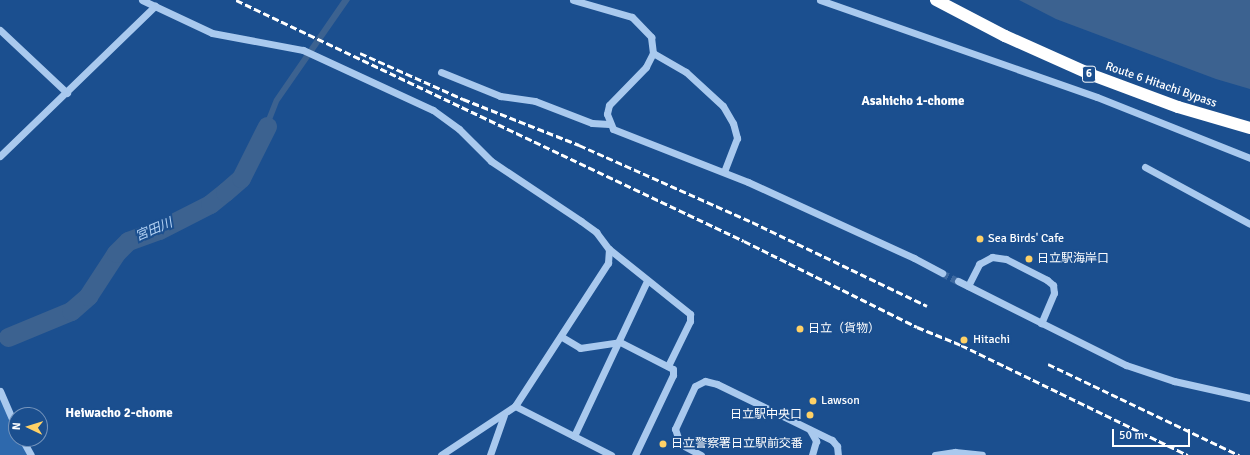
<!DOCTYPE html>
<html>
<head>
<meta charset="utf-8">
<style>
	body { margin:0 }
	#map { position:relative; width:1250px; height:455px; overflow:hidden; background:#1b4f8f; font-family:Signika,"Noto Sans JP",sans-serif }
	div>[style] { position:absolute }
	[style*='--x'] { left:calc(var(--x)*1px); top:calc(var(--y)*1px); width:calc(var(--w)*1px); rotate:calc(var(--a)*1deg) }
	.green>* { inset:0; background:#2e69ad }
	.water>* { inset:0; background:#3c6290 }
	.river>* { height:19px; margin:-9.5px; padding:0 9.5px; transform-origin:9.5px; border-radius:9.5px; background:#3c6290 }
	.minor-tunnel>* { height:7px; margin-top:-3.5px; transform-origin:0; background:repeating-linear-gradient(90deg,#3d69a0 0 7px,transparent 0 10.5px) }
	.minor>* { height:7px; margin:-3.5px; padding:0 3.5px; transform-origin:3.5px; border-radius:3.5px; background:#a9c9ee }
	.highway>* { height:12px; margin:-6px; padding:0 6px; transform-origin:6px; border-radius:6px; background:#fff }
	.rail>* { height:3px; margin-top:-1.5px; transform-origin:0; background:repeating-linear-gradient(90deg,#fff 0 7px,transparent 0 10px) }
	.dots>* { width:11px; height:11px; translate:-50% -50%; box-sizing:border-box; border:2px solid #1b4f8f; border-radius:50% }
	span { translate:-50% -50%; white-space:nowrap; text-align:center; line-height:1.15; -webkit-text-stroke:4px #1b4f8f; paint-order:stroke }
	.shield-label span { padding:1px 3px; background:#1b4f8f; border:1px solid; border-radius:3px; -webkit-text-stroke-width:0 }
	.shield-label { font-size:11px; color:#fff; font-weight:700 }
	.street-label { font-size:12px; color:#fff }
	.poi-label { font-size:12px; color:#fff }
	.left { translate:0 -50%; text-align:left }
	.right { translate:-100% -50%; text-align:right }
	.neighbourhood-label { font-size:13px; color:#fff; font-weight:700 }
	.water-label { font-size:13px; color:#b5d3f5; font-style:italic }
	.north { position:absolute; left:8px; top:407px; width:40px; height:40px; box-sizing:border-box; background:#1b4f8f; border:1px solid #7695bc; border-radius:50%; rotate:274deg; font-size:11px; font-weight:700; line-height:16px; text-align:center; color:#fff }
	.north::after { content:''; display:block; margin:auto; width:14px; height:18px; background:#ffd166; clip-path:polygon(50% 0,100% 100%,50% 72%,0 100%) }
	.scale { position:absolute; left:1112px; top:429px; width:78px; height:18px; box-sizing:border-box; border:2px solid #fff; border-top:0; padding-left:5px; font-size:12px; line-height:14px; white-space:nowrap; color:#fff; -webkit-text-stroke:3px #1b4f8f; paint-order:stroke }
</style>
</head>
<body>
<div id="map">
	<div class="green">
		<i style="clip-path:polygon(0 397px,16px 427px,16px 439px,23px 439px,31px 455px,0 455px)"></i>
	</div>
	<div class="water">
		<i style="clip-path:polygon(342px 0,350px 0,279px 102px,260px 151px,255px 147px,274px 99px)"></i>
		<i style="clip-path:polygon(1019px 0,1250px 0,1250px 89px,1216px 79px,1056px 19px)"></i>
	</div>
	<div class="river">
		<i style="--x:8;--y:337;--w:68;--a:-22.4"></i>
		<i style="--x:71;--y:311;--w:23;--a:-41"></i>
		<i style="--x:88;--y:296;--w:51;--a:-56.9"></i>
		<i style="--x:116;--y:253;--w:17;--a:-45"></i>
		<i style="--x:128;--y:241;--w:33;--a:-20"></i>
		<i style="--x:159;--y:230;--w:57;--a:-27"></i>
		<i style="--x:210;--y:204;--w:19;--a:-39"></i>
		<i style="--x:225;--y:192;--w:21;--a:-41"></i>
		<i style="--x:241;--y:178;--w:58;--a:-63.4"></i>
	</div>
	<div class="minor-tunnel">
		<i style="--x:942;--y:273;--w:18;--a:27"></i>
	</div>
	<div class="minor">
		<i style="--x:142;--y:0;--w:77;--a:25.2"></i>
		<i style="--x:212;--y:33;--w:93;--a:10.6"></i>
		<i style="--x:303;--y:50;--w:143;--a:24.8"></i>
		<i style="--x:433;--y:110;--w:32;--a:36"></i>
		<i style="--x:459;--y:129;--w:45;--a:45"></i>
		<i style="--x:491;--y:161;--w:108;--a:33.7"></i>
		<i style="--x:581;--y:221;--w:19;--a:36"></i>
		<i style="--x:596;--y:232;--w:21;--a:53"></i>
		<i style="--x:609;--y:249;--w:104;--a:38.7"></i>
		<i style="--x:690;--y:314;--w:7;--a:90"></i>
		<i style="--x:690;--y:321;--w:50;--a:116.1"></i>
		<i style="--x:573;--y:0;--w:61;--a:16.1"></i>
		<i style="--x:632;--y:17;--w:28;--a:46"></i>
		<i style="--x:651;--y:37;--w:16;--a:83"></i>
		<i style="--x:653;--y:53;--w:16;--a:117"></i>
		<i style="--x:646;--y:67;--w:53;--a:134.2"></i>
		<i style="--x:609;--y:105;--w:9;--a:103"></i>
		<i style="--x:607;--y:114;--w:16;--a:68"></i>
		<i style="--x:613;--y:129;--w:145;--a:21.4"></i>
		<i style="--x:748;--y:182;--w:183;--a:24.6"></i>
		<i style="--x:914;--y:258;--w:32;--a:28"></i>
		<i style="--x:820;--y:0;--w:293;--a:19.3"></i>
		<i style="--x:1097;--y:97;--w:165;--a:21.7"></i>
		<i style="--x:0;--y:30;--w:92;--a:43.2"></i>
		<i style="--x:653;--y:53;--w:38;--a:30"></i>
		<i style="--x:686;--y:72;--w:50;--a:42.6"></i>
		<i style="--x:723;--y:106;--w:20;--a:60"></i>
		<i style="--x:733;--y:123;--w:16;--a:75"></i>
		<i style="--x:737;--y:138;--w:36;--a:111"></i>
		<i style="--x:441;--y:72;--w:64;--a:22.1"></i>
		<i style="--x:500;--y:96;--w:35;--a:8"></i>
		<i style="--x:535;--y:101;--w:61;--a:21.1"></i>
		<i style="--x:592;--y:123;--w:17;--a:3"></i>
		<i style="--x:0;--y:156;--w:216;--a:-44.1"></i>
		<i style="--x:1145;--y:167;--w:119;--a:28.5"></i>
		<i style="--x:958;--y:281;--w:188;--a:26.6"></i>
		<i style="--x:1126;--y:365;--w:51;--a:18.4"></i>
		<i style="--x:1174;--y:381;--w:78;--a:12.6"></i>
		<i style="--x:968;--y:286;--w:25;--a:-63"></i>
		<i style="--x:979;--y:264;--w:15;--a:-28"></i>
		<i style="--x:992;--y:257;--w:14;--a:8"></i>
		<i style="--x:1006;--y:259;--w:46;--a:27.1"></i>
		<i style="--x:1047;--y:280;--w:8;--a:40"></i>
		<i style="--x:1053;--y:285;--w:8;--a:83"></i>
		<i style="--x:1054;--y:293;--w:33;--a:113"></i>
		<i style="--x:562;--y:337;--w:21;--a:31"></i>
		<i style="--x:580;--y:348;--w:40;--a:-8.5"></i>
		<i style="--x:620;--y:342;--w:59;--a:27"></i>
		<i style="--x:673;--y:369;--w:6;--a:90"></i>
		<i style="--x:673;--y:375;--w:89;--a:115.4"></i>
		<i style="--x:0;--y:391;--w:40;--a:66.6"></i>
		<i style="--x:515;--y:406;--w:108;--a:27"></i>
		<i style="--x:810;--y:430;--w:13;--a:61"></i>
		<i style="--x:816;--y:441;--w:15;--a:106"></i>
		<i style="--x:574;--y:436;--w:171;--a:-64.8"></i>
		<i style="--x:22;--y:439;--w:18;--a:61"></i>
		<i style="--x:441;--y:455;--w:89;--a:-33.5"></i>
		<i style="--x:515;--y:406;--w:171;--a:-57"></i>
		<i style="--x:608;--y:263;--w:14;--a:-86"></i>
		<i style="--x:490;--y:455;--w:42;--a:-70.7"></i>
		<i style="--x:701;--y:455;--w:24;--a:-152"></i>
		<i style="--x:680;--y:444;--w:16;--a:-108"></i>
		<i style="--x:675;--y:429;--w:47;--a:-65.1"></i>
		<i style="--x:695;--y:386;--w:11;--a:-27"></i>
		<i style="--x:705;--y:381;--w:12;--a:14"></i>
		<i style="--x:717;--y:384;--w:128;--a:26"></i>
		<i style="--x:832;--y:440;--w:8;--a:50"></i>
		<i style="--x:837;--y:446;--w:9;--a:84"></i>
		<i style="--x:935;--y:455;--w:20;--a:-9"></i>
		<i style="--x:955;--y:452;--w:27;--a:6"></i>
	</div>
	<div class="highway">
		<i style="--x:936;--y:0;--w:78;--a:27.6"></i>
		<i style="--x:1005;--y:36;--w:95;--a:24.1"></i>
		<i style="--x:1092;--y:75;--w:92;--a:20.4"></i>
		<i style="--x:1178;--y:107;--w:75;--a:16.3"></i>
	</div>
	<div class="rail">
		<i style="--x:236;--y:0;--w:562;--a:25.38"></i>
		<i style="--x:744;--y:241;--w:193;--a:26.4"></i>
		<i style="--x:917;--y:327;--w:48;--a:22.2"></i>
		<i style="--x:961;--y:345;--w:252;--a:25.9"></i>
		<i style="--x:360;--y:53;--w:113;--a:24.1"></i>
		<i style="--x:463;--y:99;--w:125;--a:21.6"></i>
		<i style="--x:579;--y:145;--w:189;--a:24"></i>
		<i style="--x:752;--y:222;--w:194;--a:25.6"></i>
		<i style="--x:1048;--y:364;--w:212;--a:25.5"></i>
	</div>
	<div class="dots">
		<i style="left:980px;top:239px;background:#ffd166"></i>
		<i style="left:1029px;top:259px;background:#ffd166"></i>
		<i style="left:800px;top:329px;background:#ffd166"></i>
		<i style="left:964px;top:340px;background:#ffd166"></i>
		<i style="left:813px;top:401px;background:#ffd166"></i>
		<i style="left:810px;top:415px;background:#ffd166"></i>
		<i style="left:663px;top:444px;background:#ffd166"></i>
	</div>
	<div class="shield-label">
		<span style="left:1089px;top:74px">6</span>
	</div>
	<div class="street-label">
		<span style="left:1161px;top:85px;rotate:19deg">Route 6 Hitachi Bypass</span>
	</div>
	<div class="poi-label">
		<span class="left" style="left:988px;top:239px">Sea Birds' Cafe</span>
		<span class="left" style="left:1037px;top:259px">日立駅海岸口</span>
		<span class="left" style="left:808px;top:329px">日立（貨物）</span>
		<span class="left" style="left:973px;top:340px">Hitachi</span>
		<span class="left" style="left:821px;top:401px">Lawson</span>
		<span class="right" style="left:802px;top:415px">日立駅中央口</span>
		<span class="left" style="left:671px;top:444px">日立警察署日立駅前交番</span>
	</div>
	<div class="neighbourhood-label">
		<span style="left:913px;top:101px">Asahicho 1-chome</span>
		<span style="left:119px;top:413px">Heiwacho 2-chome</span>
	</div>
	<div class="water-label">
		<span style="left:154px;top:230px;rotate:-23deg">宮田川</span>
	</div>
	<div class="north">N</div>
	<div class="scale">50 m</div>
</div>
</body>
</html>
